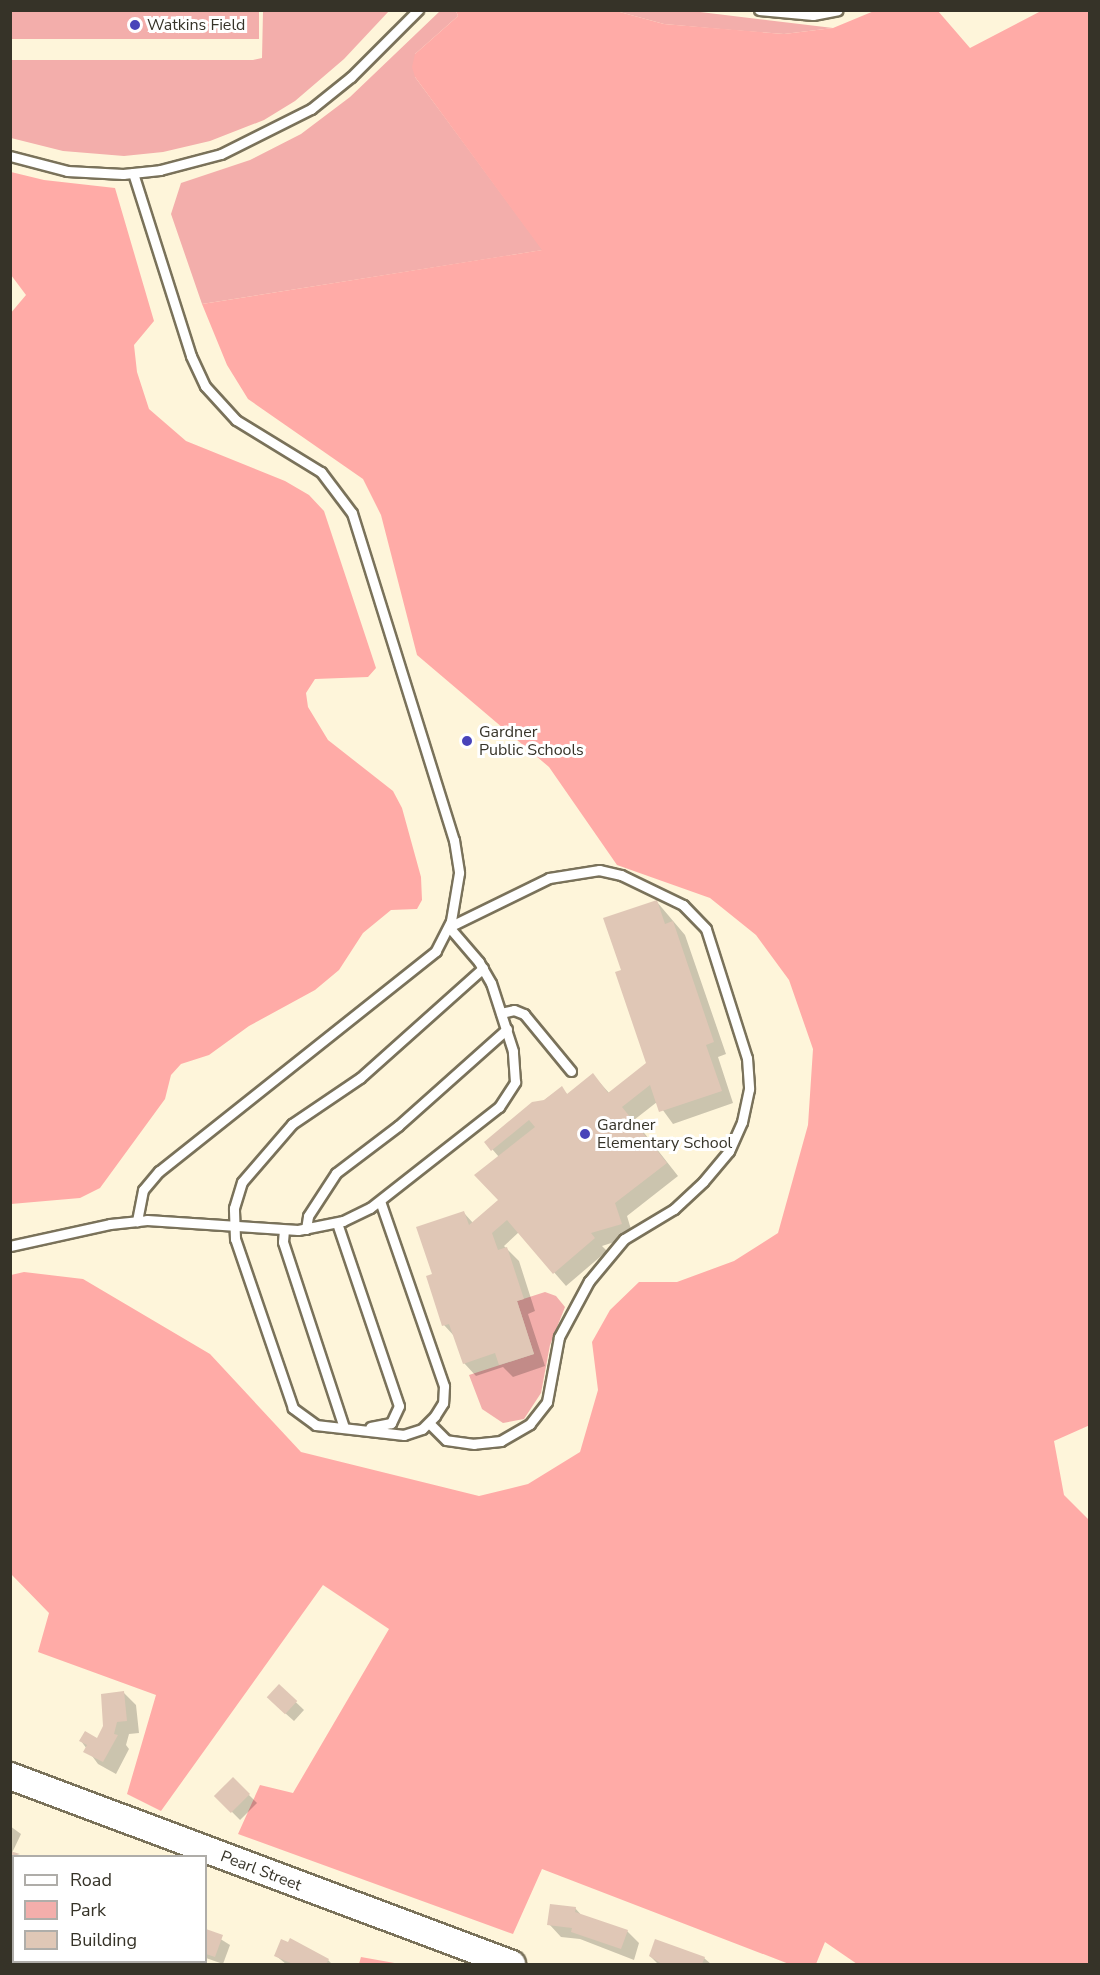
<!DOCTYPE html>
<html>
<head>
<meta charset="utf-8">
<style>
	body { margin:0 }
	#map { position:relative; width:1100px; height:1975px; overflow:hidden; background:#fef5da; font-family:"Nunito Sans",sans-serif }
	div>[style] { position:absolute }
	[style*='--x'] { left:calc(var(--x)*1px); top:calc(var(--y)*1px); width:calc(var(--w)*1px); rotate:calc(var(--a)*1deg) }
	.green>* { inset:0; background:#f3aeab; transform-origin:0 0 }
	.forest>* { inset:0; background:#ffaba7 }
	.shadow>* { inset:0; background:#0003; transform-origin:0 0 }
	.building>* { inset:0; background:#e0c7b6; transform-origin:0 0 }
	.roads { filter:drop-shadow(2px 0 #7a725a) drop-shadow(-2px 0 #7a725a) drop-shadow(0 2px #7a725a) drop-shadow(0 -2px #7a725a) }
	.lane>* { height:9px; margin:-4.5px; padding:0 4.5px; transform-origin:4.5px; border-radius:4.5px; background:#fff }
	.secondary>* { height:26px; margin:-13px; padding:0 13px; transform-origin:13px; border-radius:13px; background:#fff }
	.dots>* { width:16px; height:16px; translate:-50% -50%; box-sizing:border-box; border:3px solid #fff; border-radius:50% }
	span { translate:-50% -50%; white-space:nowrap; text-align:center; line-height:1.15; -webkit-text-stroke:6px #fff; paint-order:stroke }
	.poi-label { font-size:16px; color:#363328 }
	.left { translate:0 -50%; text-align:left }
	.street-label { font-size:16px; color:#363328 }
	.frame { position:absolute; inset:0; border:12px solid #363328; pointer-events:none }
	.legend { position:absolute; left:12px; top:1855px; width:195px; height:108px; box-sizing:border-box; background:#fff; border:2px solid #afada9; margin:0; padding:8px 10px; list-style:none; font-size:18px; color:#363328 }
	.legend li { display:flex; align-items:center; gap:12px; height:30px }
	.legend b { width:30px; border:2px solid #afada9 }
</style>
</head>
<body>
<div id="map">
	<div class="green">
		<i style="left:11px;top:10px;width:248px;height:29px"></i>
		<i style="clip-path:polygon(263px 11px,389px 11px,344px 59px,295px 101px,264px 120px,210px 141px,163px 152px,124px 156px,63px 151px,11px 138px,11px 60px,253px 60px,262px 58px)"></i>
		<i style="clip-path:polygon(440px 11px,456px 11px,458px 16px,415px 54px,415px 77px,543px 250px,202px 304px,171px 214px,181px 183px,250px 160px,301px 134px,350px 97px)"></i>
		<i style="clip-path:polygon(616px 11px,692px 11px,833px 28px,784px 34px,732px 30px,664px 24px)"></i>
		<i style="clip-path:polygon(545px 1292px,556px 1296px,565px 1307px,550px 1345px,541px 1393px,524px 1419px,503px 1423px,482px 1409px,469px 1375px,534px 1354px,517px 1301px)"></i>
	</div>
	<div class="forest">
		<i style="clip-path:polygon(456px 11px,616px 11px,664px 24px,784px 34px,833px 28px,874px 11px,938px 11px,970px 48px,1041px 11px,1089px 11px,1090px 1425px,1054px 1441px,1064px 1495px,1089px 1520px,1089px 1964px,857px 1964px,825px 1942px,816px 1964px,789px 1964px,542px 1869px,513px 1934px,238px 1834px,260px 1785px,293px 1793px,389px 1629px,323px 1585px,161px 1811px,127px 1794px,156px 1695px,38px 1652px,49px 1613px,11px 1574px,11px 1275px,24px 1272px,83px 1279px,210px 1354px,301px 1452px,479px 1496px,528px 1484px,580px 1452px,598px 1390px,592px 1342px,610px 1310px,639px 1282px,677px 1282px,734px 1261px,778px 1233px,808px 1125px,813px 1049px,789px 980px,756px 935px,710px 898px,617px 865px,549px 767px,417px 655px,381px 515px,363px 479px,248px 399px,227px 365px,202px 304px,542px 250px,415px 77px,412px 67px,415px 54px,458px 16px)"></i>
		<i style="clip-path:polygon(11px 172px,44px 180px,115px 188px,154px 321px,134px 345px,137px 372px,149px 409px,186px 441px,285px 481px,309px 495px,324px 511px,376px 668px,368px 677px,315px 679px,306px 693px,308px 707px,328px 740px,393px 791px,402px 808px,421px 877px,422px 900px,417px 909px,391px 910px,363px 933px,339px 970px,315px 990px,249px 1026px,209px 1055px,181px 1064px,171px 1075px,165px 1099px,100px 1188px,80px 1198px,11px 1204px,10px 314px,26px 295px,11px 275px)"></i>
		<i style="clip-path:polygon(10px 1899px,14px 1962px,153px 1962px,152px 1964px,11px 1964px)"></i>
		<i style="clip-path:polygon(361px 1957px,400px 1964px,359px 1964px)"></i>
	</div>
	<div class="shadow">
		<i style="clip-path:polygon(657px 902px,685px 935px,726px 1054px,718px 1057px,733px 1103px,673px 1124px,657px 1102px,634px 1120px,678px 1176px,627px 1216px,633px 1236px,602px 1246px,607px 1251px,566px 1286px,519px 1232px,504px 1246px,519px 1261px,535px 1311px,528px 1314px,545px 1366px,513px 1377px,503px 1367px,476px 1376px,464px 1363px,455px 1337px,444px 1325px,434px 1275px,464px 1213px,473px 1223px,500px 1201px,499px 1157px,486px 1142px,561px 1088px,568px 1095px,593px 1075px,610px 1094px,648px 1064px,623px 971px)"></i>
		<i style="clip-path:polygon(279px 1686px,304px 1710px,294px 1721px,276px 1705px)"></i>
		<i style="clip-path:polygon(123px 1692px,136px 1705px,139px 1733px,129px 1734px,126px 1745px,129px 1749px,116px 1774px,98px 1764px,81px 1741px,98px 1740px)"></i>
		<i style="left:233px;top:1779px;width:34px;height:24px;rotate:45deg"></i>
		<i style="clip-path:polygon(10px 1826px,21px 1834px,12px 1853px,20px 1856px,14px 1856px,14px 1874px,10px 1873px)"></i>
		<i style="clip-path:polygon(575px 1908px,583px 1917px,627px 1931px,639px 1943px,634px 1960px,580px 1939px,561px 1937px,549px 1924px)"></i>
		<i style="clip-path:polygon(206px 1930px,230px 1945px,223px 1964px,206px 1958px)"></i>
		<i style="clip-path:polygon(275px 1955px,328px 1960px,332px 1964px,286px 1964px)"></i>
		<i style="clip-path:polygon(650px 1956px,704px 1958px,711px 1964px,658px 1964px)"></i>
	</div>
	<div class="building">
		<i style="clip-path:polygon(657px 900px,665px 924px,673px 921px,714px 1042px,706px 1045px,722px 1091px,659px 1112px,650px 1085px,622px 1107px,667px 1163px,615px 1203px,622px 1224px,591px 1233px,595px 1238px,553px 1274px,507px 1220px,492px 1233px,498px 1250px,507px 1247px,524px 1299px,517px 1301px,534px 1354px,499px 1365px,495px 1353px,463px 1364px,449px 1324px,442px 1326px,426px 1276px,432px 1274px,416px 1227px,464px 1211px,469px 1225px,498px 1200px,474px 1175px,535px 1127px,529px 1120px,491px 1151px,484px 1142px,532px 1102px,544px 1100px,562px 1086px,567px 1094px,593px 1073px,608px 1093px,646px 1063px,615px 972px,621px 970px,603px 918px)"></i>
		<i style="left:279px;top:1684px;width:25px;height:18px;rotate:43deg"></i>
		<i style="clip-path:polygon(124px 1691px,127px 1721px,117px 1722px,114px 1734px,118px 1735px,103px 1762px,83px 1752px,87px 1745px,79px 1741px,85px 1731px,97px 1738px,103px 1726px,101px 1694px)"></i>
		<i style="left:233px;top:1777px;width:24px;height:27px;rotate:45deg"></i>
		<i style="clip-path:polygon(10px 1851px,20px 1854px,14px 1856px,14px 1872px)"></i>
		<i style="clip-path:polygon(550px 1904px,576px 1907px,575px 1912px,628px 1930px,621px 1949px,571px 1932px,572px 1928px,547px 1925px)"></i>
		<i style="clip-path:polygon(206px 1929px,223px 1935px,215px 1957px,206px 1954px)"></i>
		<i style="clip-path:polygon(290px 1938px,329px 1959px,326px 1964px,293px 1964px,274px 1956px,281px 1939px,288px 1942px)"></i>
		<i style="clip-path:polygon(655px 1939px,705px 1957px,702px 1964px,662px 1964px,649px 1956px)"></i>
	</div>
	<div class="roads">
		<div class="lane">
			<i style="--x:759;--y:10;--w:54;--a:5.3"></i>
			<i style="--x:813;--y:15;--w:25;--a:-11"></i>
			<i style="--x:10;--y:156;--w:59;--a:14.7"></i>
			<i style="--x:67;--y:171;--w:56;--a:3.1"></i>
			<i style="--x:123;--y:174;--w:37;--a:-6"></i>
			<i style="--x:160;--y:170;--w:63;--a:-14.7"></i>
			<i style="--x:221;--y:154;--w:101;--a:-26.6"></i>
			<i style="--x:311;--y:109;--w:51;--a:-38.7"></i>
			<i style="--x:351;--y:77;--w:95;--a:-45"></i>
			<i style="--x:133;--y:173;--w:192;--a:72.4"></i>
			<i style="--x:191;--y:356;--w:33;--a:65"></i>
			<i style="--x:205;--y:386;--w:46;--a:47.6"></i>
			<i style="--x:236;--y:420;--w:100;--a:31.5"></i>
			<i style="--x:321;--y:472;--w:51;--a:52.9"></i>
			<i style="--x:352;--y:513;--w:343;--a:72.7"></i>
			<i style="--x:454;--y:840;--w:33;--a:81"></i>
			<i style="--x:459;--y:873;--w:49;--a:99.5"></i>
			<i style="--x:451;--y:921;--w:34;--a:117"></i>
			<i style="--x:436;--y:951;--w:354;--a:141.5"></i>
			<i style="--x:159;--y:1171;--w:25;--a:130"></i>
			<i style="--x:143;--y:1190;--w:32;--a:101"></i>
			<i style="--x:501;--y:1013;--w:13;--a:-13"></i>
			<i style="--x:514;--y:1010;--w:11;--a:22"></i>
			<i style="--x:524;--y:1014;--w:74;--a:50.5"></i>
			<i style="--x:380;--y:1201;--w:196;--a:70.9"></i>
			<i style="--x:444;--y:1386;--w:17;--a:93"></i>
			<i style="--x:443;--y:1403;--w:15;--a:122"></i>
			<i style="--x:435;--y:1416;--w:18;--a:135"></i>
			<i style="--x:422;--y:1429;--w:19;--a:162"></i>
			<i style="--x:404;--y:1435;--w:89;--a:-173.5"></i>
			<i style="--x:316;--y:1425;--w:29;--a:-144"></i>
			<i style="--x:293;--y:1408;--w:179;--a:-108.9"></i>
			<i style="--x:235;--y:1239;--w:31;--a:-92"></i>
			<i style="--x:234;--y:1208;--w:27;--a:-73"></i>
			<i style="--x:242;--y:1182;--w:77;--a:-49.2"></i>
			<i style="--x:292;--y:1124;--w:82;--a:-34.1"></i>
			<i style="--x:360;--y:1078;--w:165;--a:-41.8"></i>
			<i style="--x:337;--y:1223;--w:193;--a:71.3"></i>
			<i style="--x:399;--y:1406;--w:19;--a:115"></i>
			<i style="--x:391;--y:1423;--w:21;--a:169"></i>
			<i style="--x:306;--y:1229;--w:13;--a:-81"></i>
			<i style="--x:308;--y:1216;--w:51;--a:-56.9"></i>
			<i style="--x:336;--y:1173;--w:78;--a:-37.2"></i>
			<i style="--x:398;--y:1126;--w:146;--a:-41.7"></i>
			<i style="--x:284;--y:1230;--w:12;--a:95"></i>
			<i style="--x:283;--y:1242;--w:195;--a:71.8"></i>
			<i style="--x:10;--y:1246;--w:102;--a:-12.4"></i>
			<i style="--x:110;--y:1224;--w:37;--a:-6"></i>
			<i style="--x:147;--y:1220;--w:151;--a:3.8"></i>
			<i style="--x:298;--y:1230;--w:46;--a:-11.3"></i>
			<i style="--x:343;--y:1221;--w:30;--a:-26"></i>
			<i style="--x:370;--y:1208;--w:164;--a:-38.1"></i>
			<i style="--x:499;--y:1107;--w:30;--a:-57"></i>
			<i style="--x:515;--y:1082;--w:31;--a:-94"></i>
			<i style="--x:513;--y:1051;--w:71;--a:-107.9"></i>
			<i style="--x:491;--y:983;--w:24;--a:-120"></i>
			<i style="--x:479;--y:962;--w:46;--a:-130.6"></i>
			<i style="--x:449;--y:927;--w:111;--a:-26.1"></i>
			<i style="--x:549;--y:878;--w:51;--a:-9.1"></i>
			<i style="--x:599;--y:870;--w:23;--a:13"></i>
			<i style="--x:621;--y:875;--w:69;--a:25.8"></i>
			<i style="--x:683;--y:905;--w:33;--a:46"></i>
			<i style="--x:706;--y:929;--w:135;--a:72.4"></i>
			<i style="--x:747;--y:1058;--w:31;--a:86"></i>
			<i style="--x:749;--y:1089;--w:34;--a:102"></i>
			<i style="--x:742;--y:1122;--w:32;--a:114"></i>
			<i style="--x:729;--y:1151;--w:40;--a:130"></i>
			<i style="--x:703;--y:1182;--w:40;--a:137"></i>
			<i style="--x:674;--y:1209;--w:58;--a:149"></i>
			<i style="--x:624;--y:1239;--w:55;--a:129.8"></i>
			<i style="--x:589;--y:1281;--w:64;--a:118.2"></i>
			<i style="--x:559;--y:1337;--w:66;--a:100.5"></i>
			<i style="--x:547;--y:1402;--w:28;--a:128"></i>
			<i style="--x:530;--y:1424;--w:34;--a:150"></i>
			<i style="--x:501;--y:1441;--w:27;--a:174"></i>
			<i style="--x:474;--y:1444;--w:28;--a:-172"></i>
			<i style="--x:446;--y:1440;--w:24;--a:-135"></i>
		</div>
		<div class="secondary">
			<i style="--x:10;--y:1776;--w:536;--a:20.53"></i>
		</div>
	</div>
	<div class="dots">
		<i style="left:135px;top:25px;background:#4843b9"></i>
		<i style="left:467px;top:741px;background:#4843b9"></i>
		<i style="left:585px;top:1134px;background:#4843b9"></i>
	</div>
	<div class="poi-label">
		<span class="left" style="left:147px;top:25px">Watkins Field</span>
		<span class="left" style="left:479px;top:741px">Gardner<br>Public Schools</span>
		<span class="left" style="left:597px;top:1134px">Gardner<br>Elementary School</span>
	</div>
	<div class="street-label">
		<span style="left:261px;top:1871px;rotate:21deg">Pearl Street</span>
	</div>
	<div class="frame"></div>
	<ul class="legend">
	<li><b style="height:8px;background:#fff"></b>Road</li>
	<li><b style="height:16px;background:#f3aeab"></b>Park</li>
	<li><b style="height:16px;background:#e0c7b6"></b>Building</li>
	</ul>
</div>
</body>
</html>
